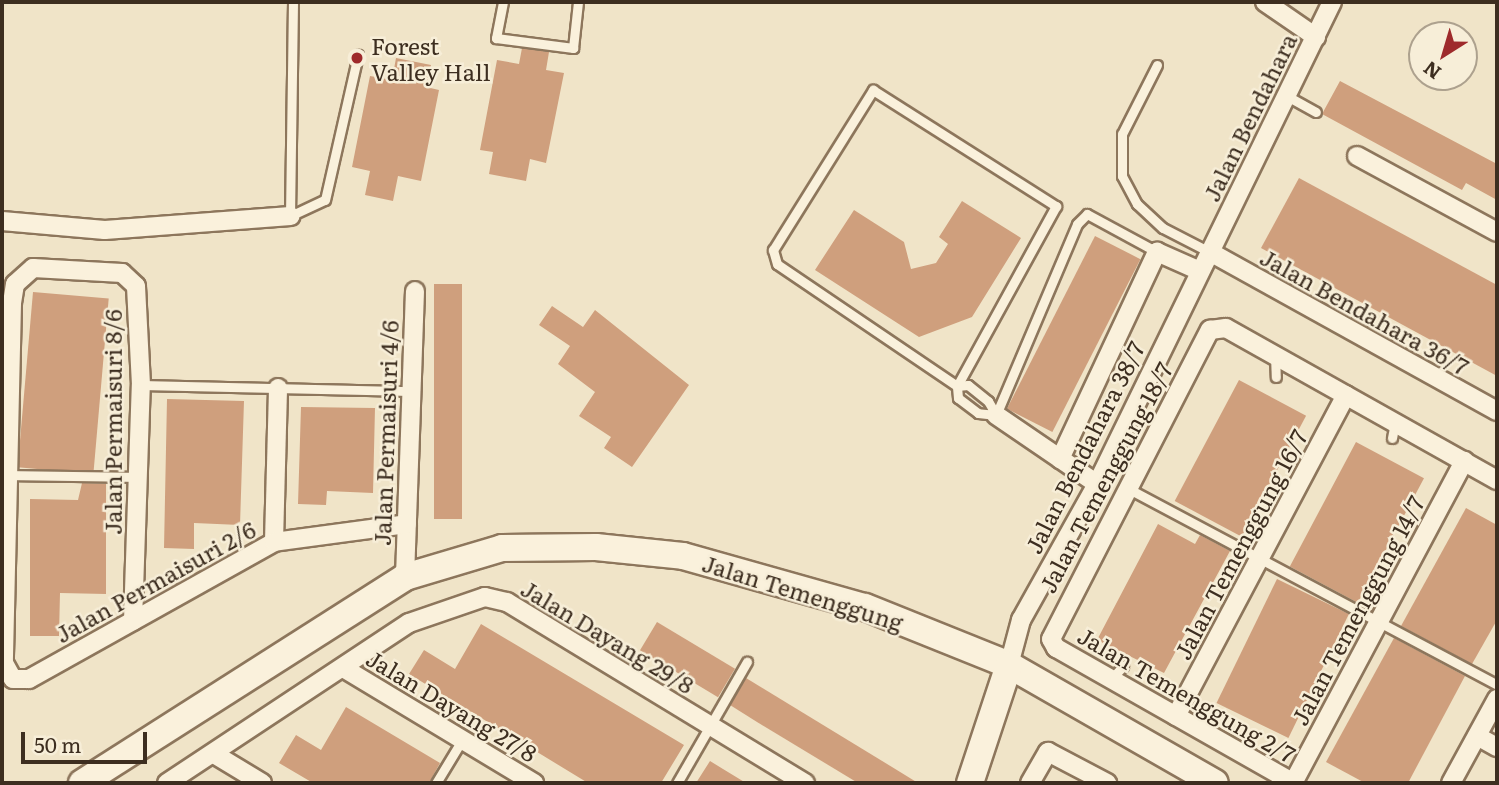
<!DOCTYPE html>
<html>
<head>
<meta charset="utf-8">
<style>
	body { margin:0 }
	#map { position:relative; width:1499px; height:785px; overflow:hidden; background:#f0e4c8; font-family:Literata,serif }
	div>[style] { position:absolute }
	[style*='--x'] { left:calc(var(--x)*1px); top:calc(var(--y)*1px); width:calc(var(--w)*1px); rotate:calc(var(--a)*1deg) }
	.building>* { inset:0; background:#cf9f7d; transform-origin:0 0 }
	.roads { filter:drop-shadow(2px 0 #8d765c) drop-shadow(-2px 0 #8d765c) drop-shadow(0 2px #8d765c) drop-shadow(0 -2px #8d765c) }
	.lane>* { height:9px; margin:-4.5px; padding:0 4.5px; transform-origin:4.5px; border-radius:4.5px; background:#faf1dc }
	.street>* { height:18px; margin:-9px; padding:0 9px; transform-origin:9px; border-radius:9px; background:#faf1dc }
	.secondary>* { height:26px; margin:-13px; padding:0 13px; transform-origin:13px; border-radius:13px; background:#faf1dc }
	.dots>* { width:19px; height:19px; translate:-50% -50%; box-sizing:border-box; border:4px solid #f7eed8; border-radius:50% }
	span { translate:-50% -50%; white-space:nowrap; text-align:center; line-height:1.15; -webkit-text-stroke:5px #f7eed8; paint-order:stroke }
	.poi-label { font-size:23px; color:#3d2e20 }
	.left { translate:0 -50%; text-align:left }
	.street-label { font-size:23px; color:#3d2e20 }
	.frame { position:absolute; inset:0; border:4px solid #3d2e20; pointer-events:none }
	.north { position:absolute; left:1408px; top:21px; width:70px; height:70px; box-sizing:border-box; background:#f7eed8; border:2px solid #ada18e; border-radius:50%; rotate:217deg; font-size:19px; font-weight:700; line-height:28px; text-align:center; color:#3d2e20 }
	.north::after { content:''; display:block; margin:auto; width:24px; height:32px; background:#9e2a2b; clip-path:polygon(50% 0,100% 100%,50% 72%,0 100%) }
	.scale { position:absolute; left:21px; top:732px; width:126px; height:32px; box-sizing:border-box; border:4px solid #3d2e20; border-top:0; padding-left:9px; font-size:21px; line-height:24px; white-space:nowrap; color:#3d2e20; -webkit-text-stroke:5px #f7eed8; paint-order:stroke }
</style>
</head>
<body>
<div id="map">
	<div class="building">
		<i style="clip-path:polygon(522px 48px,549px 52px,546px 70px,564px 73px,546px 163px,530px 159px,526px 181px,489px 174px,493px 152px,480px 150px,497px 60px,519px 64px)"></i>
		<i style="clip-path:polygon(396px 58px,431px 65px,426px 87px,439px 90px,421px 181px,398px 176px,393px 201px,365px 195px,370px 171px,352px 167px,370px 76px,392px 80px)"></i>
		<i style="clip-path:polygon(1340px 81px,1497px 164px,1497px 200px,1466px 183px,1462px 190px,1322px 114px)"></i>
		<i style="clip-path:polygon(1299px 178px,1497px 285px,1497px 376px,1261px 248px)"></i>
		<i style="clip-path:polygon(962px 201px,1021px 238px,972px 317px,919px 337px,815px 270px,854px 210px,904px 242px,911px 269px,936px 263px,948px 244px,939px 237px)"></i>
		<i style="left:1095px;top:236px;width:51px;height:194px;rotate:27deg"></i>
		<i style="left:434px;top:284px;width:28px;height:235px"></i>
		<i style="left:33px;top:292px;width:76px;height:176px;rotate:5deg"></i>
		<i style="clip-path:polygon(552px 306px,583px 327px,595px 310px,689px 385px,632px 467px,604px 448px,611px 437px,579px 416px,595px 392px,558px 364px,570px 346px,539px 325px)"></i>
		<i style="left:1239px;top:380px;width:76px;height:137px;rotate:28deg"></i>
		<i style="clip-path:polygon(167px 399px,244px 401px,240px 525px,194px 523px,194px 549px,164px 548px)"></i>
		<i style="clip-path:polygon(301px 407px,375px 408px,373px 493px,327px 491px,326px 505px,298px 504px)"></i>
		<i style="left:1356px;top:442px;width:77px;height:141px;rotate:28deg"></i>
		<i style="clip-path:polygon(82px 483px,106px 484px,106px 594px,60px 593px,59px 636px,30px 636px,30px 499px,78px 500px)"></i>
		<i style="clip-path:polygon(1466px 508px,1497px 525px,1497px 620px,1472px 664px,1401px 626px)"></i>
		<i style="clip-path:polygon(1158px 524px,1195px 544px,1200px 535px,1230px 551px,1164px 673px,1097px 640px)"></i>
		<i style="left:1277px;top:579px;width:80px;height:138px;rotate:26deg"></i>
		<i style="left:657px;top:622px;width:91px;height:33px;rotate:31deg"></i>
		<i style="clip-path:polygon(481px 624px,684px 745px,661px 783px,588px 783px,409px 674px,424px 650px,455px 669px)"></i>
		<i style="clip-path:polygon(1394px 638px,1465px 676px,1408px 783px,1365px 783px,1326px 762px)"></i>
		<i style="clip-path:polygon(746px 678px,892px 767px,918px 783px,858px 783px,757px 722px,730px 705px)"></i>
		<i style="clip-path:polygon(346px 707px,440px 763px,429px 783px,313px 783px,279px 763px,296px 735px,321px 750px)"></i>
		<i style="clip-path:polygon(710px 761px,723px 769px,746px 783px,696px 783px)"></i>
	</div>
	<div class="roads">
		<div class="lane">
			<i style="--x:293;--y:2;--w:214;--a:90.8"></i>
			<i style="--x:290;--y:216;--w:38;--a:-25"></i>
			<i style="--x:325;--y:200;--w:149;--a:-77.2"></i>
			<i style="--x:503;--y:2;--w:37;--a:101"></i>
			<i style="--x:496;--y:38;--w:78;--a:7.4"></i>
			<i style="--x:573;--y:48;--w:46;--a:-83.8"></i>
			<i style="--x:1157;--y:65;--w:77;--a:116.9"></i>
			<i style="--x:1122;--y:134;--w:42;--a:90"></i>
			<i style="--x:1122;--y:176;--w:32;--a:62"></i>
			<i style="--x:1137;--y:204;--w:35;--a:43"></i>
			<i style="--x:1163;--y:228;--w:53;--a:27.1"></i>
			<i style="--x:873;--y:90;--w:217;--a:32.4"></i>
			<i style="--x:1056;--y:206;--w:205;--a:118.8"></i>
			<i style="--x:957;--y:386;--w:217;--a:-145.9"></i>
			<i style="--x:777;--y:264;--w:15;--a:-106"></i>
			<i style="--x:773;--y:250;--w:189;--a:-58"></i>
			<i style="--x:1287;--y:96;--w:33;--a:29"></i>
			<i style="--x:1275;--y:354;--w:23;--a:88"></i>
			<i style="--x:141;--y:385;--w:270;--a:1.3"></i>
			<i style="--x:968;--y:385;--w:26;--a:39"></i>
			<i style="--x:988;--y:401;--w:16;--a:60"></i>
			<i style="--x:996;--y:415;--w:18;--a:-174"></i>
			<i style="--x:978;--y:413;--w:25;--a:-143"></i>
			<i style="--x:958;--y:398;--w:12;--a:-95"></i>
			<i style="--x:957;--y:386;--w:11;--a:-5"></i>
			<i style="--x:996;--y:415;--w:207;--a:-67"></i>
			<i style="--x:1077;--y:224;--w:14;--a:-45"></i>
			<i style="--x:1087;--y:214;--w:80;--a:28.5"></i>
			<i style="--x:1392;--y:438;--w:16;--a:-79"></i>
			<i style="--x:8;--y:475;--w:130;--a:0.9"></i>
			<i style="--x:1129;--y:489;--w:417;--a:28"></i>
			<i style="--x:1111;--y:679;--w:18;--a:-47"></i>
			<i style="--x:436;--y:783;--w:50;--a:-58.8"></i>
			<i style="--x:677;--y:783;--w:140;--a:-60"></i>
		</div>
		<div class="street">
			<i style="--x:1265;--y:2;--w:62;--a:34.5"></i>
			<i style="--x:1357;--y:156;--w:159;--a:28.5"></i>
			<i style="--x:2;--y:221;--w:103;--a:5"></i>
			<i style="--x:105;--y:230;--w:186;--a:-4.3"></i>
			<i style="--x:1210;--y:252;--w:328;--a:29"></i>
			<i style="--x:996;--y:415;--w:122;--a:34.3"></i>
			<i style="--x:1060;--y:459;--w:229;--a:-64.9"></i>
			<i style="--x:1157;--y:252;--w:47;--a:23.8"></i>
			<i style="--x:274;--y:542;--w:154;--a:-88.5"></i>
			<i style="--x:405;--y:577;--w:286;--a:-88"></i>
			<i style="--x:133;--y:621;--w:236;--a:-88.1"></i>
			<i style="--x:141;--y:385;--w:99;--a:-92.9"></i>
			<i style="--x:136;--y:286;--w:19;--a:-137"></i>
			<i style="--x:122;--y:273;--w:89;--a:-176.8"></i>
			<i style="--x:33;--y:268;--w:24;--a:138"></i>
			<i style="--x:15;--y:284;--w:19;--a:99"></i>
			<i style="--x:12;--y:303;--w:360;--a:91.3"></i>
			<i style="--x:4;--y:663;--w:18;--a:61"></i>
			<i style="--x:13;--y:679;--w:16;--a:0"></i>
			<i style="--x:29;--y:679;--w:281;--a:-29.2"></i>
			<i style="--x:274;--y:542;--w:134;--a:-7.7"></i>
			<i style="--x:1009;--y:665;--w:47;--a:-75.1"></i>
			<i style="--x:1021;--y:620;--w:156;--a:-60.8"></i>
			<i style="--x:1097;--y:484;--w:536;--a:-64.01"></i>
			<i style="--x:345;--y:669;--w:221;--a:31.1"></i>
			<i style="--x:1176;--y:716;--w:363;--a:-62.1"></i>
			<i style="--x:1477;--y:736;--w:23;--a:29"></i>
			<i style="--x:214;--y:754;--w:56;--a:31.1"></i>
			<i style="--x:167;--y:783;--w:290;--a:-33.5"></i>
			<i style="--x:409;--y:623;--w:80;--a:-18.9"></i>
			<i style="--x:485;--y:597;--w:23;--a:13"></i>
			<i style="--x:507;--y:602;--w:349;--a:31.3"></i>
			<i style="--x:1030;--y:783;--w:36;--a:-60"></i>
			<i style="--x:1048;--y:752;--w:67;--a:27.7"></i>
			<i style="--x:1293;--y:783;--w:365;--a:-62"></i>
			<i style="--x:1294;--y:783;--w:274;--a:-150.4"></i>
			<i style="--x:1056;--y:648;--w:10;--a:-119"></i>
			<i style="--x:1051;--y:639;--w:348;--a:-62.8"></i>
			<i style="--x:1210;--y:330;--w:16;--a:-7"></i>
			<i style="--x:1226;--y:328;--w:311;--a:29.3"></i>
			<i style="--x:1451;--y:783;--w:96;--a:-61.3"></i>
		</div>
		<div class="secondary">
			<i style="--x:82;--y:783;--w:383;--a:-32.5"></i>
			<i style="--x:405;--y:577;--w:101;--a:-16.6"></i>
			<i style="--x:502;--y:548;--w:94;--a:-0.6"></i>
			<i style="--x:596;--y:547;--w:87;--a:5.9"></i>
			<i style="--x:683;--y:556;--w:189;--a:15.7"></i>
			<i style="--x:865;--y:607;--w:155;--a:21.9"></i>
			<i style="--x:1009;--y:665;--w:237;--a:29.8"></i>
			<i style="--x:970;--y:783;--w:124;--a:-71.7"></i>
		</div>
	</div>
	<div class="dots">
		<i style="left:357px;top:58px;background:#9e2a2b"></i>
	</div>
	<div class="poi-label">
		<span class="left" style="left:371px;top:58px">Forest<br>Valley Hall</span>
	</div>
	<div class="street-label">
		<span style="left:1249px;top:117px;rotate:-64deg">Jalan Bendahara</span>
		<span style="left:1365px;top:311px;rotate:29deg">Jalan Bendahara 36/7</span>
		<span style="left:112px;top:422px;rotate:-90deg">Jalan Permaisuri 8/6</span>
		<span style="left:385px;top:433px;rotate:-88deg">Jalan Permaisuri 4/6</span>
		<span style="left:1084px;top:447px;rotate:-63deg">Jalan Bendahara 38/7</span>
		<span style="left:1105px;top:477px;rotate:-62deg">Jalan Temenggung 18/7</span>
		<span style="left:1240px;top:544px;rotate:-62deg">Jalan Temenggung 16/7</span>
		<span style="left:155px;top:581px;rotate:-29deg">Jalan Permaisuri 2/6</span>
		<span style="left:803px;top:592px;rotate:17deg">Jalan Temenggung</span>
		<span style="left:1357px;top:610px;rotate:-62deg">Jalan Temenggung 14/7</span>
		<span style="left:608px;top:636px;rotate:31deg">Jalan Dayang 29/8</span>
		<span style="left:1187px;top:694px;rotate:30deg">Jalan Temenggung 2/7</span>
		<span style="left:452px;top:705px;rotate:31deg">Jalan Dayang 27/8</span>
	</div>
	<div class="frame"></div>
	<div class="north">N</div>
	<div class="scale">50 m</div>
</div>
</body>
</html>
